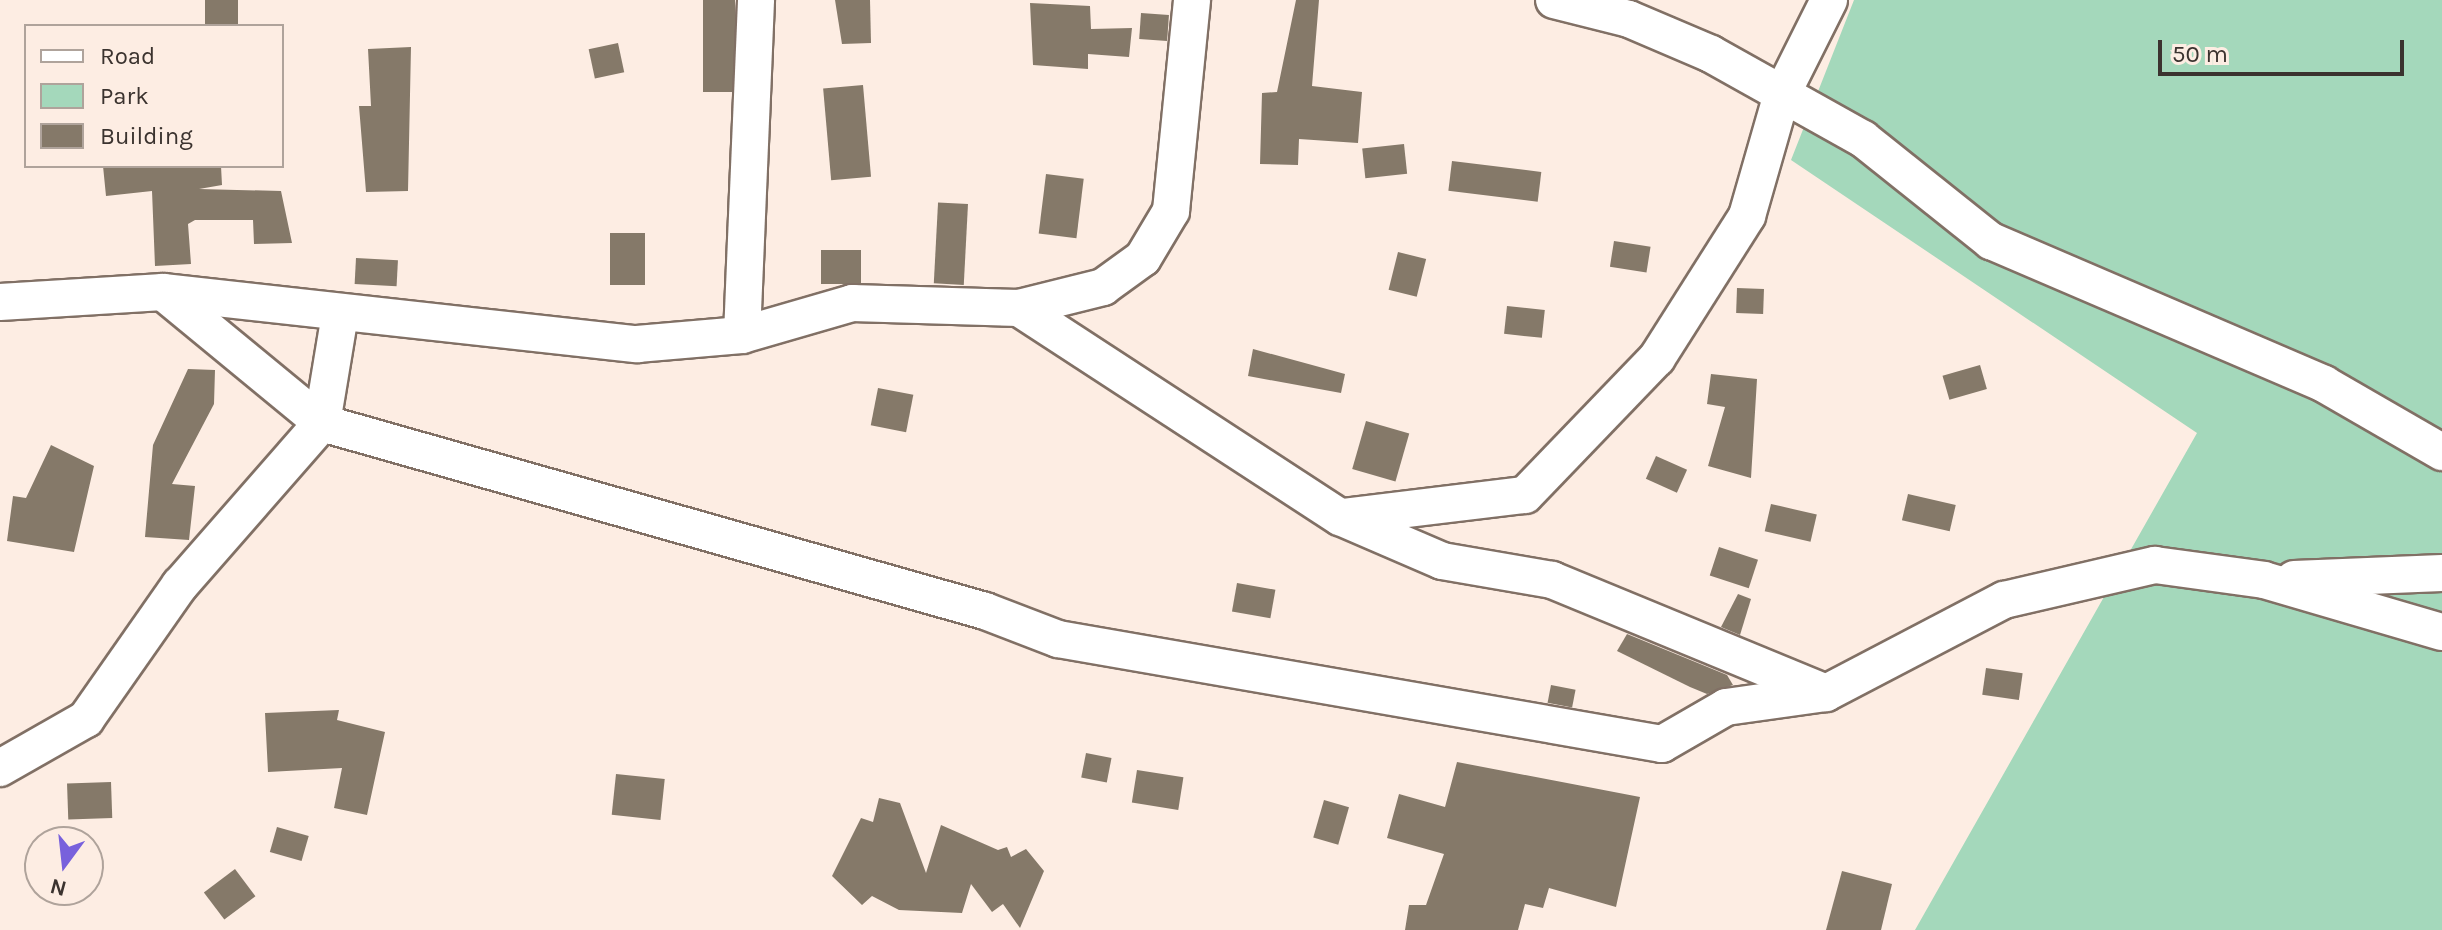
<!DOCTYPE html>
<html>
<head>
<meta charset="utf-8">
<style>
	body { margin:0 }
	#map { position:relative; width:2442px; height:930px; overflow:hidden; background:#fdede3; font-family:Karla,sans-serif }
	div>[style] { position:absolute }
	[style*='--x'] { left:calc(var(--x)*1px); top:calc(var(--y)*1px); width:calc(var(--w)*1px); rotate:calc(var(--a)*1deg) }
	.green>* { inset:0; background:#a4d8bb }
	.building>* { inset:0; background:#857969; transform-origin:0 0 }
	.roads { filter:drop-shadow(2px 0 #817065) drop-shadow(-2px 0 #817065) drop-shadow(0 2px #817065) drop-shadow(0 -2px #817065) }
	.street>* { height:36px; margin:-18px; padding:0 18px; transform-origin:18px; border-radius:18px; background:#fff }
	span { translate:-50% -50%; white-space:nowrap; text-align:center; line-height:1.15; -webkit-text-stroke:8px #fdede3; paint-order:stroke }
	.legend { position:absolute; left:24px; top:24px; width:260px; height:144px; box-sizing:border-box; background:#fdede3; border:2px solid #afa39b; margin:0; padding:10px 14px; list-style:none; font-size:24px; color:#3b332f }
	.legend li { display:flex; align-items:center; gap:16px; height:40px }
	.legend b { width:40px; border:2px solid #afa39b }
	.north { position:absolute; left:24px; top:826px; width:80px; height:80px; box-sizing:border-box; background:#fdede3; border:2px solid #afa39b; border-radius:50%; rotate:195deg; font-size:22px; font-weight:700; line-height:32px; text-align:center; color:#3b332f }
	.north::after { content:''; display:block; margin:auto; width:28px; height:36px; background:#7861dc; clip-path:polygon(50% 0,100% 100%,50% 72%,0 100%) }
	.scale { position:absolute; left:2158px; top:40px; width:246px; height:36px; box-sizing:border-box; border:4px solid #3b332f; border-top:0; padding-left:10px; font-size:24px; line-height:28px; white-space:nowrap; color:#3b332f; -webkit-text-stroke:6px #fdede3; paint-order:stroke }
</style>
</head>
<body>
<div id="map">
	<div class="green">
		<i style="clip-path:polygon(1854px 0,2442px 0,2442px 930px,1915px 930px,2197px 433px,1791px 160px)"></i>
	</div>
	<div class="building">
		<i style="left:205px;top:0;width:33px;height:26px"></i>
		<i style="left:703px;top:0;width:32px;height:92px"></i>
		<i style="clip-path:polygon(835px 0,870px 0,871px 43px,842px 44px)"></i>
		<i style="clip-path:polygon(1296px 0,1319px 0,1312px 86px,1362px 92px,1358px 143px,1299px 139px,1298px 165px,1260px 164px,1262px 93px,1277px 92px)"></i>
		<i style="clip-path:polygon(1030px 3px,1090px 6px,1091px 29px,1132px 28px,1129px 57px,1088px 54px,1088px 69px,1033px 65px)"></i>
		<i style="left:1141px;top:13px;width:28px;height:26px;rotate:4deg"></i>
		<i style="left:618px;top:43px;width:30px;height:30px;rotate:78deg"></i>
		<i style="clip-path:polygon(411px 47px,408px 191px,366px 192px,359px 106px,371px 106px,368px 49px)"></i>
		<i style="left:863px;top:85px;width:92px;height:40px;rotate:85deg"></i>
		<i style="left:1404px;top:144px;width:30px;height:42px;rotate:84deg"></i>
		<i style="left:1452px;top:161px;width:90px;height:30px;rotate:7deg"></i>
		<i style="clip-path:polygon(103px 166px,221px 166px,222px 185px,199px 189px,281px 191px,292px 243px,254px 244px,253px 220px,195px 220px,188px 224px,191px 264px,155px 266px,152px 191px,106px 196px)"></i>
		<i style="left:1046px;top:174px;width:38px;height:60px;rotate:7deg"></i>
		<i style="left:968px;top:204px;width:81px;height:30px;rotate:93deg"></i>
		<i style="left:610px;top:233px;width:35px;height:52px"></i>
		<i style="left:1614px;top:241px;width:37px;height:26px;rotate:9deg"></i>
		<i style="left:821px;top:250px;width:40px;height:34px"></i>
		<i style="left:1398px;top:252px;width:29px;height:39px;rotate:14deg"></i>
		<i style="left:356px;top:258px;width:42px;height:26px;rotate:3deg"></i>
		<i style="left:1737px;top:288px;width:27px;height:25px;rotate:2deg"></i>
		<i style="left:1507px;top:306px;width:38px;height:28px;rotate:6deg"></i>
		<i style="clip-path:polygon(1253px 349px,1345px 374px,1341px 393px,1248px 376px)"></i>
		<i style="left:1980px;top:365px;width:25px;height:39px;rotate:74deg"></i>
		<i style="clip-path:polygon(188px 369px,215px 370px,214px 404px,172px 484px,195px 486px,189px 540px,145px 537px,153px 445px)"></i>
		<i style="clip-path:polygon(1711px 374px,1757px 379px,1751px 478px,1708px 466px,1725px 407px,1707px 404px)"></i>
		<i style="left:878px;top:388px;width:36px;height:38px;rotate:11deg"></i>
		<i style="left:1366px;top:421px;width:45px;height:50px;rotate:16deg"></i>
		<i style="clip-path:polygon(51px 445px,94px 466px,74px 552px,7px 541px,13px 496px,26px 498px)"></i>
		<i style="left:1656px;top:456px;width:34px;height:25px;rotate:24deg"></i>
		<i style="left:1908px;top:494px;width:49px;height:27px;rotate:13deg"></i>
		<i style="left:1771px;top:504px;width:47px;height:28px;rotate:13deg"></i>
		<i style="left:1719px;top:547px;width:41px;height:30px;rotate:18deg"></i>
		<i style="left:1237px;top:583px;width:39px;height:29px;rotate:10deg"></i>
		<i style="clip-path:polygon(1738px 594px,1751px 599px,1740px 635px,1721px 627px)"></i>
		<i style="clip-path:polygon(1627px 634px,1727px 675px,1733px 685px,1707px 694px,1690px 687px,1617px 651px)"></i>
		<i style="left:1986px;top:668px;width:37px;height:27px;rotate:8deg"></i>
		<i style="left:1551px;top:685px;width:25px;height:18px;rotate:11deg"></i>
		<i style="clip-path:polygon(339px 710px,337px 720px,385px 732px,367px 815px,334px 808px,342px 768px,268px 772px,265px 713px)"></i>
		<i style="left:1086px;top:753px;width:26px;height:25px;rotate:11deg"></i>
		<i style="clip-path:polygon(1457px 762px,1640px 797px,1616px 907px,1549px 888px,1543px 908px,1525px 904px,1518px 930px,1405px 930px,1409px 905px,1426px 905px,1444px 854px,1387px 838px,1399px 794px,1445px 807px)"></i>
		<i style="left:1137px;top:770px;width:47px;height:33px;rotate:9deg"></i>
		<i style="left:616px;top:774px;width:49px;height:41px;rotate:6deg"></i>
		<i style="left:111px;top:782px;width:36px;height:44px;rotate:88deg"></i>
		<i style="clip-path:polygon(879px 798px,900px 803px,926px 873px,941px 825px,998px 850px,1007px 847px,1011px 857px,1026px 849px,1044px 871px,1020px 928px,1003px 904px,992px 912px,971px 884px,962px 913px,899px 910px,872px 896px,862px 905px,832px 876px,861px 818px,873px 822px)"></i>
		<i style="left:1324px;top:800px;width:26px;height:39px;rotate:16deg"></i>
		<i style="left:277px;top:827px;width:33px;height:26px;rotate:16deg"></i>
		<i style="left:235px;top:869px;width:34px;height:39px;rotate:53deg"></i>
		<i style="clip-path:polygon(1842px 871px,1892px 884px,1881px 930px,1826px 930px)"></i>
	</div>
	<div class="roads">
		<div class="street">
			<i style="--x:1554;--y:0;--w:77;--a:14.2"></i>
			<i style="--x:1629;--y:19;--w:89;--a:23.1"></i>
			<i style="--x:1711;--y:54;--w:174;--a:29.2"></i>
			<i style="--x:1863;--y:139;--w:164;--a:38.6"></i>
			<i style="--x:1991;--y:241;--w:362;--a:23.2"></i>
			<i style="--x:2324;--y:384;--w:136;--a:30"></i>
			<i style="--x:163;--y:292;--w:206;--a:39.5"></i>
			<i style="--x:322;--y:423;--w:689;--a:15.83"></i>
			<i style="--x:985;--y:611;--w:78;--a:21"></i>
			<i style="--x:1058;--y:639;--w:613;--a:9.86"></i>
			<i style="--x:1662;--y:744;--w:74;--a:-30"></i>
			<i style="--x:1726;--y:707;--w:101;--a:-8"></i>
			<i style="--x:1826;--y:693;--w:201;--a:-27.6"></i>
			<i style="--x:2004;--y:600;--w:155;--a:-13.1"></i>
			<i style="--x:2155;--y:565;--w:110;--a:7.8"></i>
			<i style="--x:2264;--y:580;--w:185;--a:16.3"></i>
			<i style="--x:0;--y:302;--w:163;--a:-3.5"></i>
			<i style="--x:163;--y:292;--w:477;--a:6.3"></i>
			<i style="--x:637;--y:344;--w:105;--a:-4.9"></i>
			<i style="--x:742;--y:335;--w:115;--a:-16.2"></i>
			<i style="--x:852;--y:303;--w:167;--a:1.7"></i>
			<i style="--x:1019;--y:308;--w:87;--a:-14"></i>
			<i style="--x:1103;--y:287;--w:49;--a:-35.9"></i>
			<i style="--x:1143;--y:258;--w:55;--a:-59.2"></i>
			<i style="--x:1171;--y:211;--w:212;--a:-84.3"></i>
			<i style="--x:1019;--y:308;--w:383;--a:33.1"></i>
			<i style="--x:1340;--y:517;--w:111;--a:23.3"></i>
			<i style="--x:1442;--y:561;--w:112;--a:9.8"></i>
			<i style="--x:1552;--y:580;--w:296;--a:22.4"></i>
			<i style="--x:742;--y:335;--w:335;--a:-87.6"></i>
			<i style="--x:1342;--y:517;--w:184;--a:-6.9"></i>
			<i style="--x:1525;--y:495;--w:190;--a:-46.1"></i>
			<i style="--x:1657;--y:358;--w:168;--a:-57.6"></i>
			<i style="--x:1747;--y:216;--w:127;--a:-74"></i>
			<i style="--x:1782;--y:94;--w:105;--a:-63.4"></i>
			<i style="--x:2294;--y:579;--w:148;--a:-2.3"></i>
			<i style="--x:0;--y:768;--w:99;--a:-29.7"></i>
			<i style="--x:86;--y:719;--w:164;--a:-55"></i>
			<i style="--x:180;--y:585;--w:215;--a:-48.8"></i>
			<i style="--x:322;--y:423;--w:110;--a:-80.6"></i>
		</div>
	</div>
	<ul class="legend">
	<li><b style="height:10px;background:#fff"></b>Road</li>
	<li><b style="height:22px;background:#a4d8bb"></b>Park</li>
	<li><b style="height:22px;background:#857969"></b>Building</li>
	</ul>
	<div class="north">N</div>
	<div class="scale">50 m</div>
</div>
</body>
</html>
